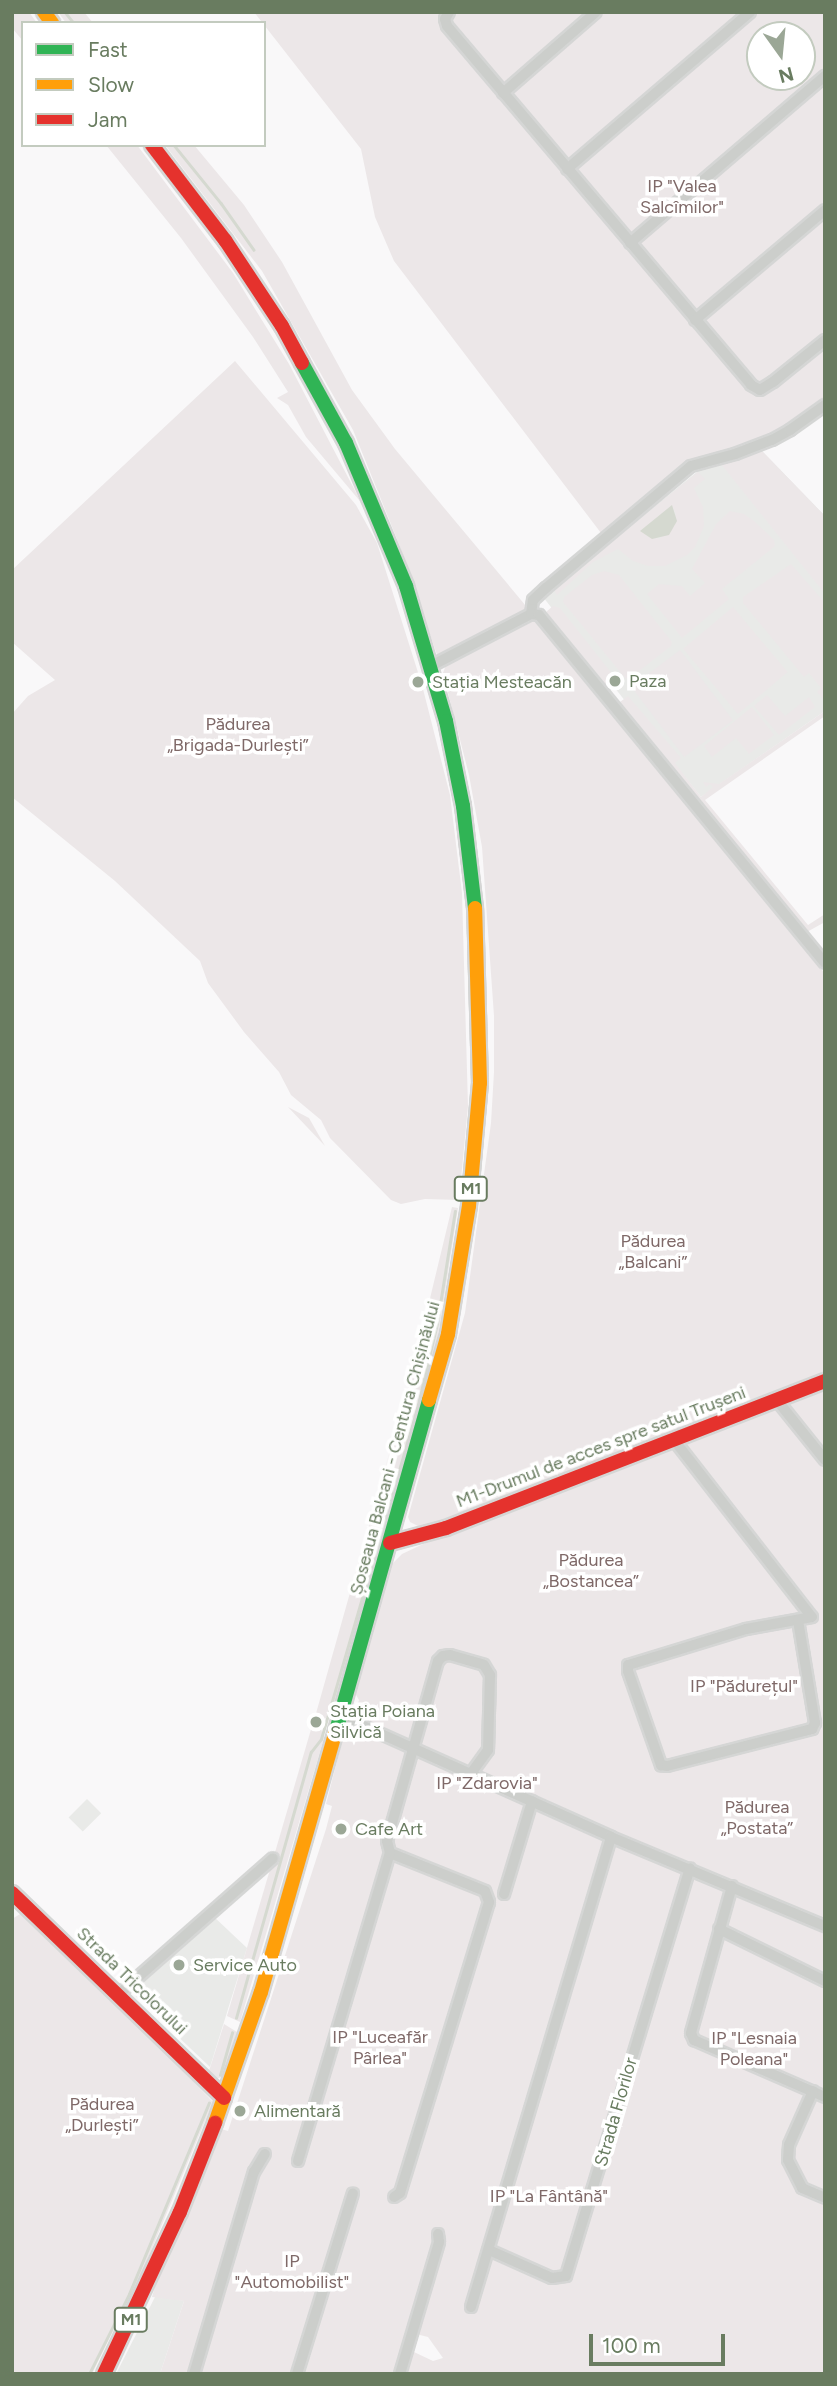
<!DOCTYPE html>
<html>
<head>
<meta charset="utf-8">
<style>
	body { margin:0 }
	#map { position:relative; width:837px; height:2386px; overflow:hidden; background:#f9f8f9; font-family:Figtree,sans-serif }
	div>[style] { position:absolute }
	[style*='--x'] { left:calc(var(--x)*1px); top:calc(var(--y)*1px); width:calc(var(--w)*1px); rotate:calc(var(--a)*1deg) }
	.built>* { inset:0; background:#e9eae8; transform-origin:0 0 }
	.green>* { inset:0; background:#ece7e8; transform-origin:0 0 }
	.water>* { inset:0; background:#d5d9d0 }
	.stream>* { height:2.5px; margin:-1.25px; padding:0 1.25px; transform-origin:1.25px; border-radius:1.25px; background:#d5d9d0 }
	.roads { filter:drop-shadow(2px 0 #d5d6d5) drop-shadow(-2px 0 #d5d6d5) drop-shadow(0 2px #d5d6d5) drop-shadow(0 -2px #d5d6d5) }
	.street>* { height:10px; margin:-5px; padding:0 5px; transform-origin:5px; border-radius:5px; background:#cccecb }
	.fast>* { height:14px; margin:-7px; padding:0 7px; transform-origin:7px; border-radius:7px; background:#30b455 }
	.slow>* { height:14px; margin:-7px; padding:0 7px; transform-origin:7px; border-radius:7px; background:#ff9f0a }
	.jam>* { height:14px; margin:-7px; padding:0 7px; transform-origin:7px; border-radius:7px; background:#e5322d }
	.dots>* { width:19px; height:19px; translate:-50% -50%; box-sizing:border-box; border:4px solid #fff; border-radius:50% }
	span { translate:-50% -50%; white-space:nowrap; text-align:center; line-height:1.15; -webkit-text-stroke:7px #fff; paint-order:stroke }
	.shield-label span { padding:2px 5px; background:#fff; border:2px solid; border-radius:5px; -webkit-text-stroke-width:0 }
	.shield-label { font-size:16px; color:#697c60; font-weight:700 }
	.park-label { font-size:18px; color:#7f6968 }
	.poi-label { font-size:18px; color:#697c60 }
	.left { translate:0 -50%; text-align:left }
	.street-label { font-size:18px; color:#697c60 }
	.frame { position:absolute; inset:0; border:14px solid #697c60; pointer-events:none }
	.legend { position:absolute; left:21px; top:21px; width:245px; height:126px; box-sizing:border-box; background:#fff; border:2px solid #c3cbbf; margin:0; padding:9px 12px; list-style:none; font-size:21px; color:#697c60 }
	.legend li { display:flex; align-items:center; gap:14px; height:35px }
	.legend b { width:35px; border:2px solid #c3cbbf }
	.north { position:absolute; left:746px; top:21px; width:70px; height:70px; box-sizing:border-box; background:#fff; border:2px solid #c3cbbf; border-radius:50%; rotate:165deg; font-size:19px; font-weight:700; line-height:28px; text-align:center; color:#697c60 }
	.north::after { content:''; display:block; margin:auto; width:24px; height:32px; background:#9ba796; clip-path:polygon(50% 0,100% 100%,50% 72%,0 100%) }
	.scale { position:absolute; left:589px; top:2334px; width:136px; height:32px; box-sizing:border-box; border:4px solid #697c60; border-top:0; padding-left:9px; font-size:21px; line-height:24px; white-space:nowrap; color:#697c60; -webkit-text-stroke:5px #fff; paint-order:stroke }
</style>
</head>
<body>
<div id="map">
	<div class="built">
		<i style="clip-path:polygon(761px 450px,825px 516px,825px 711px,701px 797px,543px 597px,698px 471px)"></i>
		<i style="left:87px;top:1799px;width:20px;height:26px;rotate:45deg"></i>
		<i style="clip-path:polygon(212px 1915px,247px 1948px,210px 2067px,128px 1989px)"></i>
		<i style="clip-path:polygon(156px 2295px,184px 2301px,160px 2374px,116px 2374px)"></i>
	</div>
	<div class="green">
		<i style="clip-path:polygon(12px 12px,29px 12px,37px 23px,23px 23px,23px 41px,12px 28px)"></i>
		<i style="clip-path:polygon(58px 12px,84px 12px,93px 23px,66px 23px)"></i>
		<i style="clip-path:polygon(evenodd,254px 12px,825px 12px,825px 399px,779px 431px,731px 450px,689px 460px,601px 533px,394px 261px,375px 217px,361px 149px,254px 12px,760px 35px,802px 35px,802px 77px,760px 77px,760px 35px)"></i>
		<i style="clip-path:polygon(106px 145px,137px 145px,233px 273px,289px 364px,375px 529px,359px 500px,306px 437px,288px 405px,277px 398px,288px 392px,253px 337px,181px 238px)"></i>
		<i style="clip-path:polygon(165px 145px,194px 145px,244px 205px,282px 262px,352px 390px,395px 449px,712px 829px,825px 974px,825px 1373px,445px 1523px,420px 1527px,410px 1522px,408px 1517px,465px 1313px,491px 1123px,494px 1072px,494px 1016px,482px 847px,469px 775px,443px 673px,447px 662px,444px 652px,437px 655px,399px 544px,353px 430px,262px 271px)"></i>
		<i style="clip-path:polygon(235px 361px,356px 505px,377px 543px,422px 685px,450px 795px,462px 893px,468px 1106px,459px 1200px,425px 1199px,401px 1204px,391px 1200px,330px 1138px,321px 1120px,291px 1095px,279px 1072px,244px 1032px,208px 983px,200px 961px,115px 881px,12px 797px,12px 714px,28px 696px,55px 680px,12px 642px,12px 570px)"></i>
		<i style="clip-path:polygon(761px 450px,825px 516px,825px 594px,721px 464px)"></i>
		<i style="clip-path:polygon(evenodd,698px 472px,705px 479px,694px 488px,703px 507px,704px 526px,695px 547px,687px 555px,665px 566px,648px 566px,633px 561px,618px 549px,593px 562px,557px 595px,553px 589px,698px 472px,672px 506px,676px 514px,660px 539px,646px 536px,672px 506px)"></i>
		<i style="clip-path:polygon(730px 511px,744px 514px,754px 521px,774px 540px,775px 546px,722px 589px,729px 599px,682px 638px,647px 594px,659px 584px,682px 586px,690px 596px,705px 583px,692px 569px,716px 524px)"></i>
		<i style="clip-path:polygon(791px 564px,825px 603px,825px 701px,817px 692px,821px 688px,809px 673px,804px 677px,743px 603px,743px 597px)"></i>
		<i style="clip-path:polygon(604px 571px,619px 575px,672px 642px,671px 646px,629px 679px,625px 678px,563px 602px,564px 597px,592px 575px)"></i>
		<i style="clip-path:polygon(553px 606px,560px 608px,613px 675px,609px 680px,617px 690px,607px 690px,547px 617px,546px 612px)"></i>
		<i style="left:733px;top:607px;width:85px;height:65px;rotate:50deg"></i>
		<i style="left:680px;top:650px;width:88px;height:61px;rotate:53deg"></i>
		<i style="clip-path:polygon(767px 695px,785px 716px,809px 697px,815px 707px,779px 735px,754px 706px)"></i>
		<i style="clip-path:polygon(628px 696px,681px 758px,675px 763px,701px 797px,713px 787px,710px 784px,706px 787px,703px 782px,719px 784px,825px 711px,825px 716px,705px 800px,808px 925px,825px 914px,825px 922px,805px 933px,622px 709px,620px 702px)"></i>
		<i style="clip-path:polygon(752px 707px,774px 735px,749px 754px,736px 738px,712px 757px,704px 746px)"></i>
		<i style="clip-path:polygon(288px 1107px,309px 1118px,325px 1146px)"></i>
		<i style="clip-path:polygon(452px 1207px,458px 1208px,437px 1344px,334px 1708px,325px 1719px,315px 1717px,413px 1369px)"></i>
		<i style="clip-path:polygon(evenodd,825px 1384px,825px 2374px,160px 2374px,184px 2301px,152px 2297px,160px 2270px,218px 2128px,228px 2131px,230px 2125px,326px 1829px,332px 1806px,326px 1804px,345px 1730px,355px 1725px,357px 1719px,354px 1716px,359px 1700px,355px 1693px,391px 1565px,402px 1554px,455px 1529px,825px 1384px,416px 2334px,428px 2337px,443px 2358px,433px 2361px,414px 2352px,410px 2353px,416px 2334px)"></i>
		<i style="clip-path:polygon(312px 1726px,321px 1729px,324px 1738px,240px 2022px,227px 2016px)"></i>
		<i style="clip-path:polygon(25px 1911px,58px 1941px,213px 2102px,143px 2270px,92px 2374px,12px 2374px,12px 1919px)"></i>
		<i style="clip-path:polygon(224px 2024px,237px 2032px,222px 2077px,213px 2080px,208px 2074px)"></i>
	</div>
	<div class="water">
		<i style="clip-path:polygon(672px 505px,677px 521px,669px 535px,652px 539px,640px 531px)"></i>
	</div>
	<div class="stream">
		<i style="--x:65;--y:12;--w:14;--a:51"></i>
		<i style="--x:174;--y:145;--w:75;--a:51"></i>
		<i style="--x:221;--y:203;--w:57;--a:54.9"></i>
		<i style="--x:457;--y:1197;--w:5;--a:-79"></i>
		<i style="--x:236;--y:2018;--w:276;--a:-74.3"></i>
		<i style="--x:311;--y:1752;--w:16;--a:-52"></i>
		<i style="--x:321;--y:1739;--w:344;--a:-73.8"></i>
		<i style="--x:417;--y:1409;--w:88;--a:-76.9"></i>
		<i style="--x:437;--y:1323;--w:113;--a:-80.9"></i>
		<i style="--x:220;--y:2075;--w:44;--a:-74.1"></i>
		<i style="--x:89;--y:2374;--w:89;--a:-63.4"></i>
		<i style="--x:129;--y:2294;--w:207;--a:-67.3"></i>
	</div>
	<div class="roads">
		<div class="street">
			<i style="--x:449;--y:12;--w:8;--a:120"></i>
			<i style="--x:445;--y:19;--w:7;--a:74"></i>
			<i style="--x:447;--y:26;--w:470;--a:49.7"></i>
			<i style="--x:751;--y:385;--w:10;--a:29"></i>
			<i style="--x:760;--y:390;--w:15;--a:-32"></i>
			<i style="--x:773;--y:382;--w:67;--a:-38.9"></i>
			<i style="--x:503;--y:93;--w:123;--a:-41.1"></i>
			<i style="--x:567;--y:169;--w:241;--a:-40.6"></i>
			<i style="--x:630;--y:243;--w:257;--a:-40.6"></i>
			<i style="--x:695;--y:320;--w:170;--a:-40.2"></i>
			<i style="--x:531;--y:614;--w:14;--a:-82"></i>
			<i style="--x:533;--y:600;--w:18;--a:-43"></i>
			<i style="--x:546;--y:588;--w:189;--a:-40.1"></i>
			<i style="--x:691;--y:466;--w:46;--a:-15.3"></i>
			<i style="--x:735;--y:454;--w:40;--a:-21"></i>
			<i style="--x:772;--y:440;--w:21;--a:-29"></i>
			<i style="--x:790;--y:430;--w:43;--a:-35.5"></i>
			<i style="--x:431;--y:666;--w:113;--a:-27.5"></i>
			<i style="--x:531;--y:614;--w:8;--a:7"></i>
			<i style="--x:539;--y:615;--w:450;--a:50.6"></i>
			<i style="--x:776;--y:1399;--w:78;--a:51.2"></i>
			<i style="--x:674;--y:1440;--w:224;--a:52.1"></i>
			<i style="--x:812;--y:1617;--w:67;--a:169.7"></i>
			<i style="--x:746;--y:1629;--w:123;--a:163"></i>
			<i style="--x:628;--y:1665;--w:6;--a:90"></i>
			<i style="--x:628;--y:1671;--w:100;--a:70.7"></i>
			<i style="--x:661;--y:1765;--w:6;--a:9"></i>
			<i style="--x:667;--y:1766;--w:150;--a:-14.3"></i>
			<i style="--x:812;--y:1729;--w:7;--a:-63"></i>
			<i style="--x:815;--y:1723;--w:104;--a:-99.4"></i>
			<i style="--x:341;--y:1716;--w:296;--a:24.1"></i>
			<i style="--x:611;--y:1837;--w:232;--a:22.6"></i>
			<i style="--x:390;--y:1853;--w:102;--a:21.8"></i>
			<i style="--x:485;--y:1891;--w:12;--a:70"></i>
			<i style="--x:489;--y:1902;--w:304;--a:107"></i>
			<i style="--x:400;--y:2193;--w:7;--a:146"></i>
			<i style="--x:732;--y:1886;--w:153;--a:105.6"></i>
			<i style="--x:691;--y:2033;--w:8;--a:67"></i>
			<i style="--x:694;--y:2040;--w:143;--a:23.5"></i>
			<i style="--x:504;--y:1894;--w:97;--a:-73.2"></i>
			<i style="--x:719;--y:1929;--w:118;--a:26.1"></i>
			<i style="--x:119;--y:1994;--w:205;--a:-41.4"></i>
			<i style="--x:813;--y:2091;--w:59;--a:114"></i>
			<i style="--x:789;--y:2145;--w:15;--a:94"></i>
			<i style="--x:788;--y:2160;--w:31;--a:63"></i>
			<i style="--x:802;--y:2188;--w:25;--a:23"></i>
			<i style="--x:298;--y:2161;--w:321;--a:-73.4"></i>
			<i style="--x:390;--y:1853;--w:12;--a:-104"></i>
			<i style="--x:387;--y:1841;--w:187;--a:-74.2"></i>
			<i style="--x:438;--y:1661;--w:7;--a:-45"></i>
			<i style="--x:443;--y:1656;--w:7;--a:-8"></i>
			<i style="--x:450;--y:1655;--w:35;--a:16"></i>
			<i style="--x:484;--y:1665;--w:12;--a:59"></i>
			<i style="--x:490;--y:1675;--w:75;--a:91.5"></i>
			<i style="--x:488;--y:1750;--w:27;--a:126"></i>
			<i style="--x:489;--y:2250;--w:69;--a:24"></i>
			<i style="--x:552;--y:2278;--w:14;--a:-8"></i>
			<i style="--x:566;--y:2276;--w:426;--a:-73.1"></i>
			<i style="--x:471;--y:2307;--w:490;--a:-73.4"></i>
			<i style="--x:194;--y:2374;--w:211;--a:-73.5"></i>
			<i style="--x:254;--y:2172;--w:21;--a:-59"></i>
			<i style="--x:297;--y:2374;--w:189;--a:-72.8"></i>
			<i style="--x:400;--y:2374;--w:138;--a:-73.5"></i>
			<i style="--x:439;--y:2242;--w:8;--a:-97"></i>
		</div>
		<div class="fast">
			<i style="--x:302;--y:363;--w:91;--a:61.2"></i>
			<i style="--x:346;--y:443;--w:155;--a:67.2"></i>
			<i style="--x:406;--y:586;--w:141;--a:73.5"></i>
			<i style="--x:446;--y:721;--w:87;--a:78.7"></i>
			<i style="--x:463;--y:806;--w:103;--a:83.3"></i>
			<i style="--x:336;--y:1731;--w:344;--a:-74.3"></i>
		</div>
		<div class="slow">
			<i style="--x:44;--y:12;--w:14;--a:54"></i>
			<i style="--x:429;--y:1400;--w:69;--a:-73.9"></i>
			<i style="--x:448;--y:1334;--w:130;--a:-80.7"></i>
			<i style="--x:469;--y:1206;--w:123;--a:-84.9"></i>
			<i style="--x:480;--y:1083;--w:175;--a:-91.6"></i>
			<i style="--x:215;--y:2123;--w:139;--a:-70.7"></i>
			<i style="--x:261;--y:1992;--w:272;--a:-74"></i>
		</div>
		<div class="jam">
			<i style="--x:152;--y:145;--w:120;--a:52.5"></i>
			<i style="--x:225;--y:240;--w:103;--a:56.5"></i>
			<i style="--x:282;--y:326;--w:42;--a:61.6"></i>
			<i style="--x:390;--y:1543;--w:58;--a:-15"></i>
			<i style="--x:446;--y:1528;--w:407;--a:-21.2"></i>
			<i style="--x:12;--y:1893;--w:295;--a:44"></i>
			<i style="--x:104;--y:2374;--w:179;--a:-64.9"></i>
			<i style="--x:180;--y:2212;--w:96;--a:-68.5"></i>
		</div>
	</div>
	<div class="dots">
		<i style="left:615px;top:681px;background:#9ba796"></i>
		<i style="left:418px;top:682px;background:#9ba796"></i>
		<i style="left:316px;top:1722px;background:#9ba796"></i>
		<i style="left:341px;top:1829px;background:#9ba796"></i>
		<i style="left:179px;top:1965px;background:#9ba796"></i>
		<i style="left:240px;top:2111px;background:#9ba796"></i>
	</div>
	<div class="shield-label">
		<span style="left:471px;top:1189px">M1</span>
		<span style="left:131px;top:2320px">M1</span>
	</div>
	<div class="park-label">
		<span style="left:682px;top:197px">IP "Valea<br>Salcîmilor"</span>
		<span style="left:238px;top:735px">Pădurea<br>„Brigada-Durlești”</span>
		<span style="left:653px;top:1252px">Pădurea<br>„Balcani”</span>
		<span style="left:591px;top:1571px">Pădurea<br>„Bostancea”</span>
		<span style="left:744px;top:1686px">IP "Pădurețul"</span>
		<span style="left:487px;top:1783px">IP "Zdarovia"</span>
		<span style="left:757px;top:1818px">Pădurea<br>„Postata”</span>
		<span style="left:380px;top:2048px">IP "Luceafăr<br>Pârlea"</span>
		<span style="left:754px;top:2049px">IP "Lesnaia<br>Poleana"</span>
		<span style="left:102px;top:2115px">Pădurea<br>„Durlești”</span>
		<span style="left:549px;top:2196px">IP "La Fântână"</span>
		<span style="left:292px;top:2272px">IP<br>"Automobilist"</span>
	</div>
	<div class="poi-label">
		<span class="left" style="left:629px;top:681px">Paza</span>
		<span class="left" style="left:432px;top:682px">Stația Mesteacăn</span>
		<span class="left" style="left:330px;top:1722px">Stația Poiana<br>Silvică</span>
		<span class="left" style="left:355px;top:1829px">Cafe Art</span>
		<span class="left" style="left:193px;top:1965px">Service Auto</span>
		<span class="left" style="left:254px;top:2111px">Alimentară</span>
	</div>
	<div class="street-label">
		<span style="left:601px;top:1447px;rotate:-21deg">M1-Drumul de acces spre satul Trușeni</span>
		<span style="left:395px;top:1448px;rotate:-75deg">Șoseaua Balcani - Centura Chișinăului</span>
		<span style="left:132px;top:1981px;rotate:44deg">Strada Tricolorului</span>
		<span style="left:616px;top:2112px;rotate:-74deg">Strada Florilor</span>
	</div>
	<div class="frame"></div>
	<ul class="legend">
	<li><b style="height:9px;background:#30b455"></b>Fast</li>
	<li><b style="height:9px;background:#ff9f0a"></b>Slow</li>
	<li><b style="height:9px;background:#e5322d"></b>Jam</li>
	</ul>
	<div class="north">N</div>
	<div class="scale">100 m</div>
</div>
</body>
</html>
